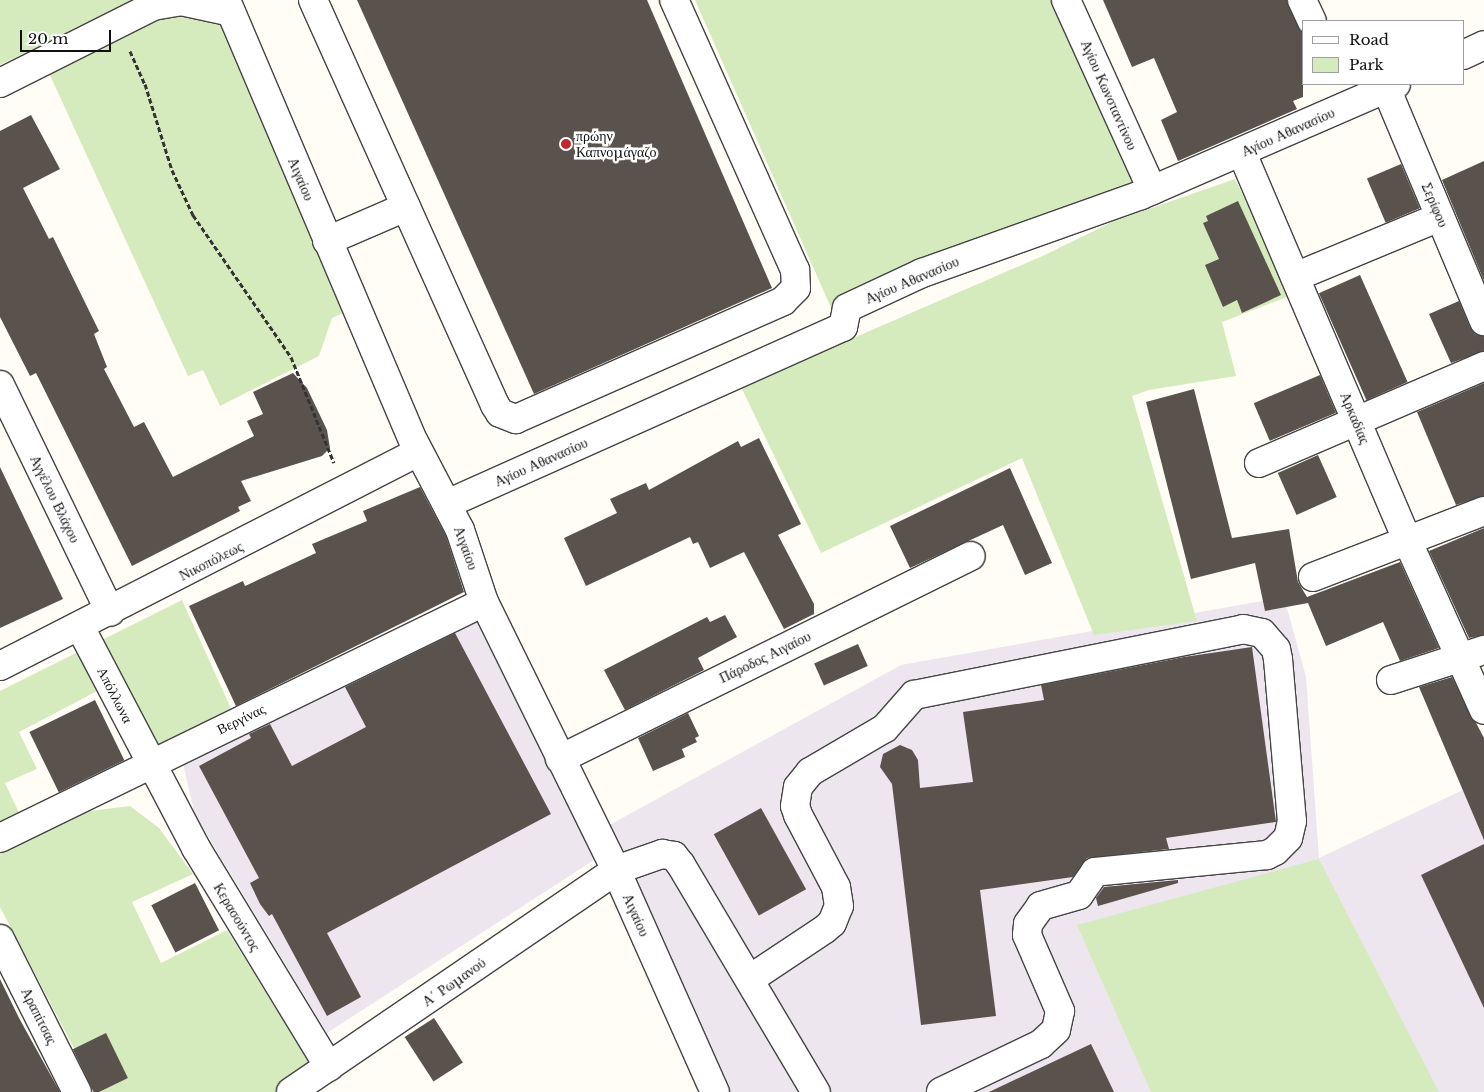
<!DOCTYPE html>
<html>
<head>
<meta charset="utf-8">
<style>
	body { margin:0 }
	#map { position:relative; width:1484px; height:1092px; overflow:hidden; background:#fffdf5; font-family:"Libre Baskerville",serif }
	div>[style] { position:absolute }
	[style*='--x'] { left:calc(var(--x)*1px); top:calc(var(--y)*1px); width:calc(var(--w)*1px); rotate:calc(var(--a)*1deg) }
	.industrial>* { inset:0; background:#eee6ef }
	.green>* { inset:0; background:#d5ebbd }
	.building>* { inset:0; background:#5a524d; transform-origin:0 0 }
	.path>* { height:3px; margin-top:-1.5px; transform-origin:0; background:repeating-linear-gradient(90deg,#333 0 5px,transparent 0 7.5px) }
	.roads { filter:drop-shadow(1px 0 #444) drop-shadow(-1px 0 #444) drop-shadow(0 1px #444) drop-shadow(0 -1px #444) }
	.minor>* { height:28px; margin:-14px; padding:0 14px; transform-origin:14px; border-radius:14px; background:#fff }
	.dots>* { width:14px; height:14px; translate:-50% -50%; box-sizing:border-box; border:2px solid #fff; border-radius:50% }
	span { translate:-50% -50%; white-space:nowrap; text-align:center; line-height:1.15; -webkit-text-stroke:5px #fff; paint-order:stroke }
	.street-label { font-size:14px; color:#111 }
	.poi-label { font-size:14px; color:#111 }
	.left { translate:0 -50%; text-align:left }
	.legend { position:absolute; left:1302px; top:20px; width:162px; height:65px; box-sizing:border-box; background:#fff; border:1px solid #a0a0a0; margin:0; padding:6px 9px; list-style:none; font-size:15px; color:#111 }
	.legend li { display:flex; align-items:center; gap:10px; height:25px }
	.legend b { width:25px; border:1px solid #a0a0a0 }
	.scale { position:absolute; left:20px; top:30px; width:91px; height:22px; box-sizing:border-box; border:2px solid #111; border-top:0; padding-left:6px; font-size:15px; line-height:18px; white-space:nowrap; color:#111; -webkit-text-stroke:4px #fff; paint-order:stroke }
</style>
</head>
<body>
<div id="map">
	<div class="industrial">
		<i style="clip-path:polygon(1284px 597px,1306px 677px,1319px 858px,1484px 780px,1484px 1092px,719px 1092px,593px 834px,901px 665px)"></i>
		<i style="clip-path:polygon(484px 615px,594px 860px,327px 1033px,195px 815px,183px 764px,261px 721px)"></i>
	</div>
	<div class="green">
		<i style="clip-path:polygon(0 0,212px 0,348px 311px,332px 318px,319px 356px,220px 406px,203px 370px,188px 376px,49px 73px,59px 68px,48px 42px,0 65px)"></i>
		<i style="clip-path:polygon(695px 0,1052px 0,1135px 183px,836px 319px)"></i>
		<i style="clip-path:polygon(1235px 179px,1292px 295px,1222px 322px,1236px 376px,1149px 390px,1132px 396px,1197px 621px,1094px 635px,1022px 458px,821px 553px,741px 387px,1047px 254px,1114px 221px)"></i>
		<i style="clip-path:polygon(182px 600px,233px 713px,157px 751px,120px 679px,19px 732px,37px 769px,5px 783px,22px 819px,0 830px,0 691px)"></i>
		<i style="clip-path:polygon(130px 806px,159px 828px,193px 874px,132px 902px,161px 963px,227px 930px,323px 1085px,313px 1092px,97px 1092px,0 907px,0 852px,82px 812px)"></i>
		<i style="clip-path:polygon(1319px 859px,1439px 1092px,1151px 1092px,1077px 925px)"></i>
	</div>
	<div class="building">
		<i style="clip-path:polygon(357px 0,647px 0,772px 288px,534px 394px)"></i>
		<i style="clip-path:polygon(1103px 0,1287px 0,1303px 34px,1303px 97px,1293px 101px,1297px 109px,1178px 161px,1161px 120px,1177px 112px,1154px 58px,1132px 67px)"></i>
		<i style="clip-path:polygon(31px 115px,60px 169px,23px 188px,49px 239px,53px 237px,99px 331px,94px 334px,107px 367px,104px 369px,134px 427px,144px 422px,173px 477px,254px 436px,247px 421px,263px 414px,253px 392px,293px 373px,307px 388px,327px 430px,330px 448px,322px 456px,241px 481px,251px 501px,238px 507px,240px 511px,132px 566px,36px 373px,30px 376px,0 317px,0 131px)"></i>
		<i style="clip-path:polygon(1484px 161px,1484px 281px,1442px 180px)"></i>
		<i style="left:1401px;top:164px;width:48px;height:37px;rotate:67deg"></i>
		<i style="clip-path:polygon(1238px 201px,1281px 295px,1242px 313px,1237px 300px,1223px 307px,1205px 265px,1219px 259px,1203px 223px,1208px 221px,1206px 216px)"></i>
		<i style="left:1360px;top:275px;width:117px;height:45px;rotate:66deg"></i>
		<i style="clip-path:polygon(1459px 301px,1470px 327px,1475px 334px,1484px 336px,1484px 351px,1451px 363px,1429px 314px)"></i>
		<i style="left:1320px;top:375px;width:41px;height:72px;rotate:67deg"></i>
		<i style="clip-path:polygon(1484px 383px,1484px 496px,1456px 505px,1417px 412px)"></i>
		<i style="clip-path:polygon(1194px 389px,1232px 538px,1289px 529px,1298px 582px,1307px 597px,1400px 562px,1439px 648px,1400px 661px,1383px 622px,1326px 646px,1308px 603px,1265px 611px,1255px 563px,1191px 579px,1146px 402px)"></i>
		<i style="clip-path:polygon(759px 438px,801px 524px,778px 535px,814px 604px,814px 614px,784px 629px,744px 552px,710px 568px,698px 542px,693px 544px,690px 537px,586px 586px,564px 538px,617px 513px,610px 499px,646px 483px,649px 490px,738px 441px,741px 447px)"></i>
		<i style="left:1318px;top:455px;width:46px;height:44px;rotate:66deg"></i>
		<i style="clip-path:polygon(0 467px,63px 599px,0 628px)"></i>
		<i style="clip-path:polygon(1010px 468px,1052px 563px,1025px 575px,1003px 525px,910px 568px,890px 526px)"></i>
		<i style="clip-path:polygon(420px 487px,446px 536px,464px 592px,236px 706px,189px 606px,243px 581px,245px 586px,316px 553px,312px 544px,367px 521px,363px 511px)"></i>
		<i style="clip-path:polygon(1484px 528px,1484px 635px,1469px 638px,1429px 551px)"></i>
		<i style="clip-path:polygon(725px 615px,737px 637px,698px 658px,704px 670px,625px 710px,604px 670px,707px 617px,710px 622px)"></i>
		<i style="clip-path:polygon(455px 633px,551px 814px,327px 933px,361px 997px,327px 1016px,272px 914px,269px 916px,260px 904px,250px 883px,259px 878px,199px 766px,251px 738px,249px 734px,270px 724px,292px 766px,366px 727px,345px 687px)"></i>
		<i style="left:858px;top:644px;width:24px;height:48px;rotate:66deg"></i>
		<i style="clip-path:polygon(1252px 647px,1276px 822px,1166px 838px,1169px 849px,1087px 858px,1073px 877px,980px 890px,996px 1016px,921px 1025px,892px 784px,880px 767px,883px 754px,900px 745px,912px 750px,918px 760px,920px 788px,973px 782px,963px 712px,1044px 700px,1041px 685px,1184px 657px)"></i>
		<i style="clip-path:polygon(1452px 677px,1484px 738px,1484px 840px,1419px 687px)"></i>
		<i style="left:95px;top:700px;width:67px;height:73px;rotate:64deg"></i>
		<i style="clip-path:polygon(688px 713px,699px 736px,695px 738px,697px 742px,682px 749px,685px 757px,653px 771px,638px 738px)"></i>
		<i style="left:761px;top:808px;width:93px;height:54px;rotate:61deg"></i>
		<i style="clip-path:polygon(1484px 844px,1484px 1008px,1421px 875px)"></i>
		<i style="clip-path:polygon(1178px 880px,1178px 883px,1098px 906px,1096px 898px,1104px 887px)"></i>
		<i style="left:195px;top:883px;width:53px;height:49px;rotate:63deg"></i>
		<i style="clip-path:polygon(0 979px,19px 1018px,60px 1092px,0 1092px)"></i>
		<i style="left:434px;top:1018px;width:53px;height:35px;rotate:57deg"></i>
		<i style="left:106px;top:1033px;width:50px;height:37px;rotate:64deg"></i>
		<i style="clip-path:polygon(1091px 1044px,1114px 1092px,989px 1092px)"></i>
	</div>
	<div class="path">
		<i style="--x:130;--y:51;--w:36;--a:66"></i>
		<i style="--x:145;--y:84;--w:90;--a:72.6"></i>
		<i style="--x:172;--y:170;--w:50;--a:65"></i>
		<i style="--x:193;--y:215;--w:173;--a:55.4"></i>
		<i style="--x:291;--y:357;--w:114;--a:67.9"></i>
	</div>
	<div class="roads">
		<div class="minor">
			<i style="--x:226;--y:0;--w:480;--a:67"></i>
			<i style="--x:414;--y:442;--w:99;--a:62.4"></i>
			<i style="--x:460;--y:530;--w:76;--a:71.6"></i>
			<i style="--x:484;--y:602;--w:299;--a:63.8"></i>
			<i style="--x:616;--y:870;--w:243;--a:66"></i>
			<i style="--x:313;--y:0;--w:444;--a:65.8"></i>
			<i style="--x:495;--y:405;--w:9;--a:58"></i>
			<i style="--x:500;--y:413;--w:17;--a:21"></i>
			<i style="--x:516;--y:419;--w:292;--a:-23.8"></i>
			<i style="--x:783;--y:301;--w:18;--a:-45"></i>
			<i style="--x:796;--y:288;--w:18;--a:-93"></i>
			<i style="--x:795;--y:270;--w:296;--a:-114.1"></i>
			<i style="--x:1066;--y:0;--w:209;--a:65.6"></i>
			<i style="--x:1302;--y:0;--w:23;--a:65"></i>
			<i style="--x:1463;--y:55;--w:23;--a:-25"></i>
			<i style="--x:0;--y:83;--w:171;--a:-26.7"></i>
			<i style="--x:153;--y:6;--w:28;--a:-10"></i>
			<i style="--x:181;--y:1;--w:51;--a:12.4"></i>
			<i style="--x:1386;--y:88;--w:253;--a:67.2"></i>
			<i style="--x:1242;--y:153;--w:423;--a:66.9"></i>
			<i style="--x:1408;--y:542;--w:184;--a:65.7"></i>
			<i style="--x:327;--y:241;--w:86;--a:-23.3"></i>
			<i style="--x:1295;--y:277;--w:157;--a:-22.5"></i>
			<i style="--x:0;--y:385;--w:252;--a:64.1"></i>
			<i style="--x:1259;--y:463;--w:245;--a:-23.3"></i>
			<i style="--x:447;--y:504;--w:434;--a:-24.1"></i>
			<i style="--x:843;--y:327;--w:19;--a:-78"></i>
			<i style="--x:847;--y:308;--w:83;--a:-25"></i>
			<i style="--x:922;--y:273;--w:232;--a:-19.6"></i>
			<i style="--x:1141;--y:195;--w:278;--a:-23.5"></i>
			<i style="--x:1313;--y:577;--w:183;--a:-21.1"></i>
			<i style="--x:80;--y:627;--w:250;--a:62.3"></i>
			<i style="--x:196;--y:848;--w:256;--a:58.7"></i>
			<i style="--x:0;--y:666;--w:470;--a:-27.1"></i>
			<i style="--x:1391;--y:680;--w:98;--a:-17.9"></i>
			<i style="--x:560;--y:759;--w:458;--a:-26.3"></i>
			<i style="--x:0;--y:838;--w:538;--a:-25.99"></i>
			<i style="--x:0;--y:939;--w:171;--a:63.3"></i>
			<i style="--x:750;--y:979;--w:90;--a:-33.7"></i>
			<i style="--x:825;--y:929;--w:9;--a:-41"></i>
			<i style="--x:832;--y:923;--w:18;--a:-68"></i>
			<i style="--x:839;--y:906;--w:19;--a:-99"></i>
			<i style="--x:836;--y:887;--w:81;--a:-117.8"></i>
			<i style="--x:798;--y:815;--w:9;--a:-108"></i>
			<i style="--x:795;--y:806;--w:19;--a:-81"></i>
			<i style="--x:798;--y:787;--w:19;--a:-51"></i>
			<i style="--x:810;--y:772;--w:87;--a:-30.4"></i>
			<i style="--x:885;--y:728;--w:44;--a:-48.7"></i>
			<i style="--x:914;--y:695;--w:336;--a:-11.3"></i>
			<i style="--x:1243;--y:629;--w:19;--a:12"></i>
			<i style="--x:1262;--y:633;--w:21;--a:49"></i>
			<i style="--x:1276;--y:649;--w:10;--a:79"></i>
			<i style="--x:1278;--y:659;--w:163;--a:85.1"></i>
			<i style="--x:1292;--y:821;--w:17;--a:103"></i>
			<i style="--x:1288;--y:838;--w:18;--a:135"></i>
			<i style="--x:1275;--y:851;--w:9;--a:153"></i>
			<i style="--x:1267;--y:855;--w:173;--a:174.4"></i>
			<i style="--x:1095;--y:872;--w:28;--a:125"></i>
			<i style="--x:1079;--y:895;--w:40;--a:164"></i>
			<i style="--x:1041;--y:906;--w:22;--a:126"></i>
			<i style="--x:1028;--y:924;--w:11;--a:95"></i>
			<i style="--x:1027;--y:935;--w:83;--a:66.5"></i>
			<i style="--x:1060;--y:1011;--w:19;--a:102"></i>
			<i style="--x:1056;--y:1030;--w:21;--a:137"></i>
			<i style="--x:1041;--y:1044;--w:111;--a:154.4"></i>
			<i style="--x:291;--y:1092;--w:394;--a:-34.3"></i>
			<i style="--x:616;--y:870;--w:49;--a:-19.2"></i>
			<i style="--x:662;--y:854;--w:12;--a:9"></i>
			<i style="--x:674;--y:856;--w:11;--a:52"></i>
			<i style="--x:681;--y:865;--w:264;--a:59.3"></i>
		</div>
	</div>
	<div class="dots">
		<i style="left:566px;top:144px;background:#c4262e"></i>
	</div>
	<div class="street-label">
		<span style="left:1109px;top:95px;rotate:66deg">Αγίου Κωνσταντίνου</span>
		<span style="left:1288px;top:132px;rotate:-24deg">Αγίου Αθανασίου</span>
		<span style="left:301px;top:179px;rotate:67deg">Αιγαίου</span>
		<span style="left:1435px;top:205px;rotate:67deg">Σερίφου</span>
		<span style="left:912px;top:280px;rotate:-23deg">Αγίου Αθανασίου</span>
		<span style="left:1355px;top:418px;rotate:67deg">Αρκαδίας</span>
		<span style="left:541px;top:462px;rotate:-24deg">Αγίου Αθανασίου</span>
		<span style="left:55px;top:499px;rotate:64deg">Αγγέλου Βλάχου</span>
		<span style="left:466px;top:548px;rotate:70deg">Αιγαίου</span>
		<span style="left:211px;top:561px;rotate:-27deg">Νικοπόλεως</span>
		<span style="left:765px;top:657px;rotate:-26deg">Πάροδος Αιγαίου</span>
		<span style="left:115px;top:695px;rotate:63deg">Απόλλωνα</span>
		<span style="left:241px;top:719px;rotate:-26deg">Βεργίνας</span>
		<span style="left:636px;top:915px;rotate:66deg">Αιγαίου</span>
		<span style="left:237px;top:917px;rotate:59deg">Κερασούντος</span>
		<span style="left:454px;top:982px;rotate:-35deg">Α΄ Ρωμανού</span>
		<span style="left:39px;top:1016px;rotate:63deg">Αραπίτσας</span>
	</div>
	<div class="poi-label">
		<span class="left" style="left:576px;top:144px">πρώην<br>Καπνομάγαζο</span>
	</div>
	<ul class="legend">
	<li><b style="height:6px;background:#fff"></b>Road</li>
	<li><b style="height:14px;background:#d5ebbd"></b>Park</li>
	</ul>
	<div class="scale">20 m</div>
</div>
</body>
</html>
